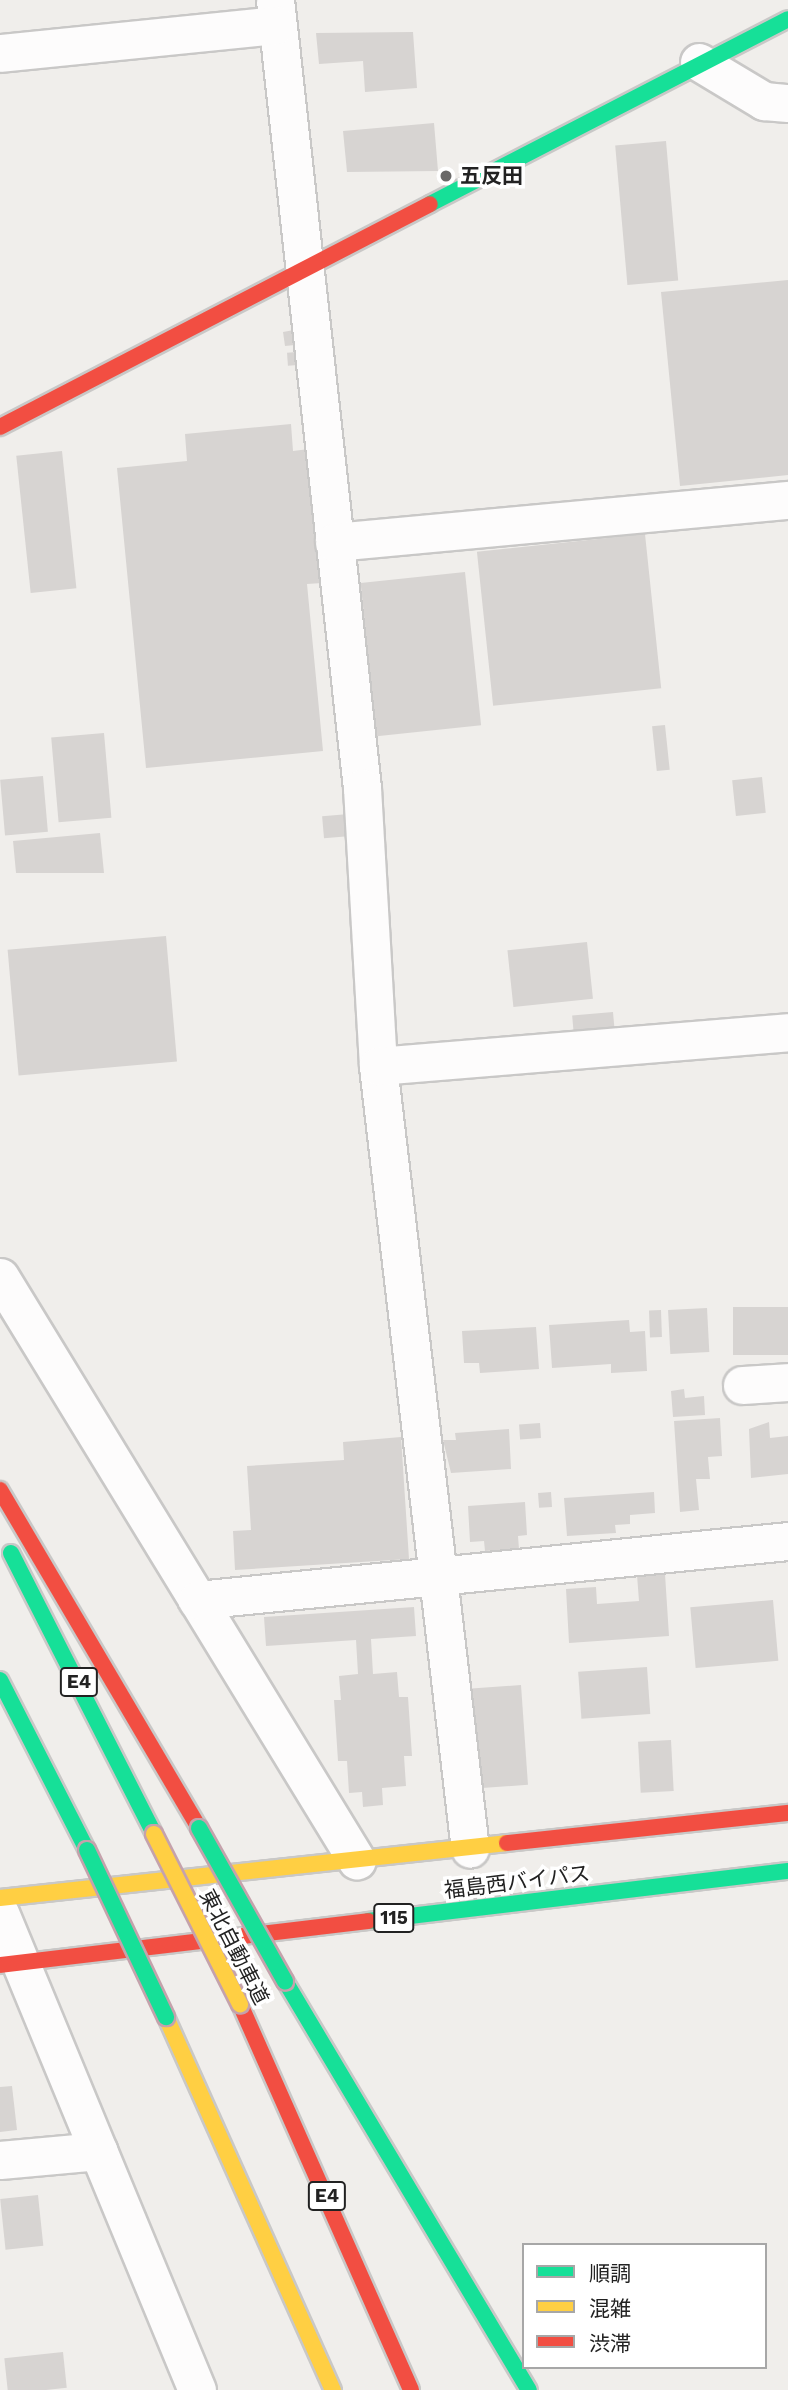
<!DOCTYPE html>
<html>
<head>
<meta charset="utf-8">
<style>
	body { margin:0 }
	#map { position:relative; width:788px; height:2390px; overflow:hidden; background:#f0eeeb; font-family:"Work Sans","Noto Sans JP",sans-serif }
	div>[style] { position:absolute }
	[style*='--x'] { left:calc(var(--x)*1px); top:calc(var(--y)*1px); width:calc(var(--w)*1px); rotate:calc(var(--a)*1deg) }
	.building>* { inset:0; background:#d7d4d2; transform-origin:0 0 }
	.roads { filter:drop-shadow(2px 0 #c9c8c7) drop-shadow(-2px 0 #c9c8c7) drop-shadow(0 2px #c9c8c7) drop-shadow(0 -2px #c9c8c7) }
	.street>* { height:37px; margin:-18.5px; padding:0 18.5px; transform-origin:18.5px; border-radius:18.5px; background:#fdfcfc }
	.fast>* { height:16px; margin:-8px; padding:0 8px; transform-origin:8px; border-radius:8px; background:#16e098 }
	.slow>* { height:16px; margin:-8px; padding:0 8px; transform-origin:8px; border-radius:8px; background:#ffcf43 }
	.jam>* { height:16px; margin:-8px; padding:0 8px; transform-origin:8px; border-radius:8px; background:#f24e42 }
	.bridges { filter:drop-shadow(2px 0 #c5a2ac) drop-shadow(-2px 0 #c5a2ac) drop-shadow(0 2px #c5a2ac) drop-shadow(0 -2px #c5a2ac) }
	.fast-bridge>* { height:16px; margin:-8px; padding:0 8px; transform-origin:8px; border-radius:8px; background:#16e098 }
	.slow-bridge>* { height:16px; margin:-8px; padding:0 8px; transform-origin:8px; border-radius:8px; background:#ffcf43 }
	.dots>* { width:19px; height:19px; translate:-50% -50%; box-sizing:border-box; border:4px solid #fff; border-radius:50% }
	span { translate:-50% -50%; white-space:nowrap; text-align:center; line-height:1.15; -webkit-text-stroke:7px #fff; paint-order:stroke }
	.shield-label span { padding:2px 5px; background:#fff; border:2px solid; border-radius:5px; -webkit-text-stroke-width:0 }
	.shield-label { font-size:19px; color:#222; font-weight:700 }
	.poi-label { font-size:21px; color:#222; font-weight:700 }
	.left { translate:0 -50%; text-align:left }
	.street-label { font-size:21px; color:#222 }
	.legend { position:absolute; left:522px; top:2243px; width:245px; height:126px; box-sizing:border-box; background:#fff; border:2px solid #a7a7a7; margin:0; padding:9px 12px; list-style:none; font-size:21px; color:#222 }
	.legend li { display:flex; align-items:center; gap:14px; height:35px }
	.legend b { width:35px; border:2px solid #a7a7a7 }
</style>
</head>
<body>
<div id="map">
	<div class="building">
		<i style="clip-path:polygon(413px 32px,417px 88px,365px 92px,363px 61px,319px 64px,316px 33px)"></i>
		<i style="clip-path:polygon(434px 123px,438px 171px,347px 172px,343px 131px)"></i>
		<i style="left:666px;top:141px;width:140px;height:51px;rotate:85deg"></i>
		<i style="clip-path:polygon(788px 280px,788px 475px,680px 486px,661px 292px)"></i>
		<i style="clip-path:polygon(294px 330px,295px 345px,285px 346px,283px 332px)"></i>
		<i style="left:297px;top:352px;width:13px;height:10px;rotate:86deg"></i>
		<i style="clip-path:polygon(291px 424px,293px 451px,309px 449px,322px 583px,307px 584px,323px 751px,146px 768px,117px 468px,187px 461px,185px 434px)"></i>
		<i style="left:62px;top:451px;width:138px;height:46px;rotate:84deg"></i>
		<i style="left:645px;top:534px;width:155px;height:169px;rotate:84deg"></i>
		<i style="left:465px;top:572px;width:154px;height:105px;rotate:84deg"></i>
		<i style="left:665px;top:725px;width:45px;height:13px;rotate:84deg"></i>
		<i style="left:104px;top:733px;width:85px;height:53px;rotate:85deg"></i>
		<i style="left:43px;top:776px;width:56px;height:43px;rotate:85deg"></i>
		<i style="left:762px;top:777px;width:36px;height:30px;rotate:84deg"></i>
		<i style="left:349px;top:814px;width:22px;height:27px;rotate:85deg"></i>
		<i style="clip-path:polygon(100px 833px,104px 873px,16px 873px,13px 841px)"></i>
		<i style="left:166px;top:936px;width:126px;height:159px;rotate:85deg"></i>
		<i style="left:587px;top:942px;width:57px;height:80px;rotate:84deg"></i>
		<i style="left:613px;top:1012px;width:22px;height:41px;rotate:85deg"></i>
		<i style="left:788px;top:1307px;width:48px;height:55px;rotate:90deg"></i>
		<i style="left:707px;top:1308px;width:44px;height:39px;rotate:87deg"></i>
		<i style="left:661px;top:1310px;width:27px;height:12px;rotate:88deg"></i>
		<i style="clip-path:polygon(629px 1320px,630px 1332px,645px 1331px,647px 1371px,611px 1373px,611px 1364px,552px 1368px,549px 1325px)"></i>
		<i style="clip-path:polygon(536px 1327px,539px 1369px,480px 1373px,479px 1363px,464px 1363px,462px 1331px)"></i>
		<i style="clip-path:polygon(684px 1389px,685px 1398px,704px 1396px,705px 1415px,673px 1417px,671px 1391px)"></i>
		<i style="clip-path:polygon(720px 1418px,722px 1456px,708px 1457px,710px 1479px,696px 1479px,699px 1510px,680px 1512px,674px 1421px)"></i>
		<i style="clip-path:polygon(769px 1422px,770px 1438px,788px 1436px,788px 1474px,751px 1478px,749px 1429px)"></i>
		<i style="left:540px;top:1423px;width:15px;height:21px;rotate:86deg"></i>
		<i style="clip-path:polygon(509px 1429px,511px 1469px,451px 1473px,443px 1440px,456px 1440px,455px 1433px)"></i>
		<i style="clip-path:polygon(401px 1437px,409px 1559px,235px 1570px,233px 1531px,251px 1530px,247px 1466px,344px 1460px,343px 1442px)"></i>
		<i style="left:551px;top:1492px;width:15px;height:13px;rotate:86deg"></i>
		<i style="clip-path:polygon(654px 1492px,655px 1513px,630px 1515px,630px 1524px,615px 1525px,616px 1533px,567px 1536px,564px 1498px)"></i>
		<i style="clip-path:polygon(525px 1502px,527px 1535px,518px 1536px,519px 1549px,485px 1551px,484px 1541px,470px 1542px,468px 1506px)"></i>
		<i style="clip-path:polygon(665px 1574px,669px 1636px,569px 1643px,566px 1589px,596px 1587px,597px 1604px,639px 1601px,637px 1575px)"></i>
		<i style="left:773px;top:1600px;width:61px;height:83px;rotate:85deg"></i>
		<i style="clip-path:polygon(414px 1607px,416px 1636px,371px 1639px,373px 1674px,397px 1672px,399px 1697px,408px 1697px,412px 1756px,404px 1756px,406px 1786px,382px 1788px,383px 1805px,363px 1807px,362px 1792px,349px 1793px,347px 1761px,338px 1761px,334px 1700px,341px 1700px,339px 1676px,358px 1674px,356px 1640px,266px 1646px,264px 1617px)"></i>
		<i style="left:647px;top:1667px;width:47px;height:69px;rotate:86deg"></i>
		<i style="left:521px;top:1685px;width:100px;height:53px;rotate:86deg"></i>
		<i style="left:671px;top:1740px;width:51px;height:33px;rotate:87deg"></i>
		<i style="clip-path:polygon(12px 2086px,17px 2130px,0 2132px,0 2087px)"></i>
		<i style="left:38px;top:2195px;width:51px;height:38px;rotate:84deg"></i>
		<i style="left:63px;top:2352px;width:36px;height:59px;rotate:84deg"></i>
	</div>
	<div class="roads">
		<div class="street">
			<i style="--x:275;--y:0;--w:793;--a:83.7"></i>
			<i style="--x:362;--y:788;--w:278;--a:86.7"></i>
			<i style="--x:378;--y:1066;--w:788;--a:83.3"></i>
			<i style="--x:0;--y:53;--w:278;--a:-5.8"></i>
			<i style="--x:699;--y:62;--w:76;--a:31"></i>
			<i style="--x:764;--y:101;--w:24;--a:5"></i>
			<i style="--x:334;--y:542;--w:456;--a:-5.3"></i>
			<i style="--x:378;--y:1066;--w:411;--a:-4.7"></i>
			<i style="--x:0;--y:1277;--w:684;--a:58.56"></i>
			<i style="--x:742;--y:1385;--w:46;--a:-3.7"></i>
			<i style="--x:197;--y:1600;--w:594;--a:-5.7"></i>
			<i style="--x:0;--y:1913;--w:516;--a:67.56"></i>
			<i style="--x:0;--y:2160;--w:99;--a:-5.2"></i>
		</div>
		<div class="fast">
			<i style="--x:430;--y:204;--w:403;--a:-27.3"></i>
			<i style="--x:11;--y:1553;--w:315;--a:63"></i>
			<i style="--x:0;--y:1680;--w:191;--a:62.9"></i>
			<i style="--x:368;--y:1921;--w:423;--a:-6.8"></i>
			<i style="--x:285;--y:1981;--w:476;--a:59.2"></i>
		</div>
		<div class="slow">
			<i style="--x:0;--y:1898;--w:510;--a:-6.19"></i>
			<i style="--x:166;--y:2017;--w:409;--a:65.9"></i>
		</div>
		<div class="jam">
			<i style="--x:0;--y:427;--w:484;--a:-27.4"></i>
			<i style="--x:0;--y:1490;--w:392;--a:59.5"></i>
			<i style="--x:507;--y:1843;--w:283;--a:-6.1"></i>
			<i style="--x:0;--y:1965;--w:371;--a:-6.8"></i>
			<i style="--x:240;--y:2004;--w:422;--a:66.1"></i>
		</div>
	</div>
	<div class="bridges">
		<div class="fast-bridge">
			<i style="--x:199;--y:1828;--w:176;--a:60.7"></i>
			<i style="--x:87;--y:1850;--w:185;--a:64.7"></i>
		</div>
		<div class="slow-bridge">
			<i style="--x:154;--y:1834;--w:191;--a:63.2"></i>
		</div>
	</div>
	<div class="dots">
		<i style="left:446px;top:176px;background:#6a6968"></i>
	</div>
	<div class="shield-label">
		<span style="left:79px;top:1682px">E4</span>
		<span style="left:394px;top:1918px">115</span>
		<span style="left:327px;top:2196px">E4</span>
	</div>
	<div class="poi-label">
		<span class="left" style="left:460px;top:176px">五反田</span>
	</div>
	<div class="street-label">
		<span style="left:517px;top:1882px;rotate:-7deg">福島西バイパス</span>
		<span style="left:234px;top:1947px;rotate:63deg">東北自動車道</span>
	</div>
	<ul class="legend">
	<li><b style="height:9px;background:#16e098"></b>順調</li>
	<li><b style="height:9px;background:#ffcf43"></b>混雑</li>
	<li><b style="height:9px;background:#f24e42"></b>渋滞</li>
	</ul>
</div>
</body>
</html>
